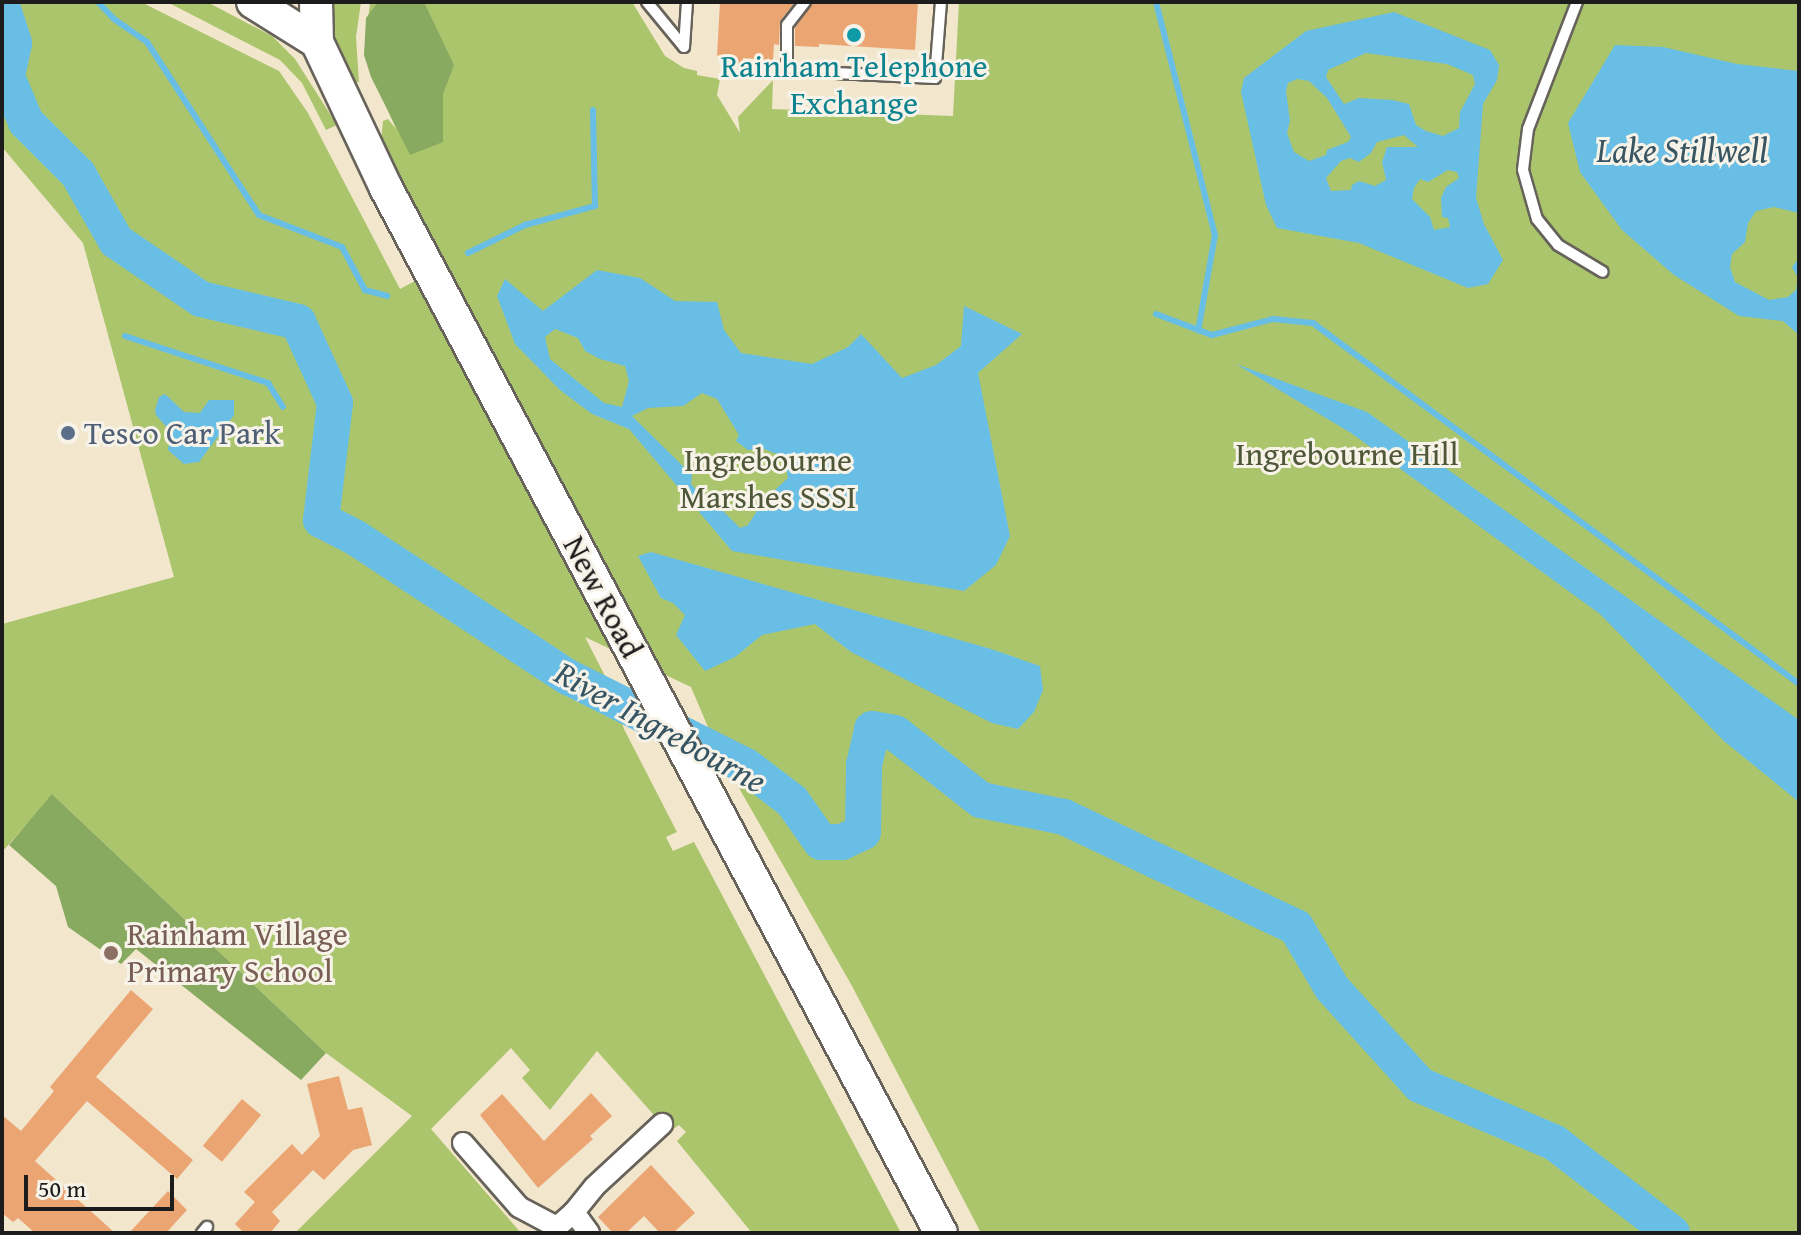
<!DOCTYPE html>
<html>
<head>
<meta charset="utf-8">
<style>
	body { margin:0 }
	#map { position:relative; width:1801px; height:1235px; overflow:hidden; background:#f2e6cd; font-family:"Gentium Book Plus",serif }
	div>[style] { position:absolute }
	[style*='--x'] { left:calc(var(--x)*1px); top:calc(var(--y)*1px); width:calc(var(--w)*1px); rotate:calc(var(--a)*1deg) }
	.green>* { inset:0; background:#abc56c }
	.forest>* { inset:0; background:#88aa60 }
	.water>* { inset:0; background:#69bee6 }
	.stream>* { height:6px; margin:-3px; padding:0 3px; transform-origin:3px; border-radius:3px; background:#69bee6 }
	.river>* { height:36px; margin:-18px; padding:0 18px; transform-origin:18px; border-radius:18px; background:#69bee6 }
	.building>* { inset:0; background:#eba573; transform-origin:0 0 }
	.roads { filter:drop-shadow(2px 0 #67635a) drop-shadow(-2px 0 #67635a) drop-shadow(0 2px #67635a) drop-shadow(0 -2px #67635a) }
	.lane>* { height:10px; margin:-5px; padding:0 5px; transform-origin:5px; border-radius:5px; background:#fff }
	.street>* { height:20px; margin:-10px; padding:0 10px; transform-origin:10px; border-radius:10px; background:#fff }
	.primary>* { height:32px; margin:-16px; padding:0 16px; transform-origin:16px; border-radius:16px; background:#fff }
	.dots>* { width:22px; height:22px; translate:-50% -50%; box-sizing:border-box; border:4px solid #f7f3e8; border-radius:50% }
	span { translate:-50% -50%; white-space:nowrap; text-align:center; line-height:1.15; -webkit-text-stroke:6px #f7f3e8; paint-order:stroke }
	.culture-label { font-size:32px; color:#0d838f }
	.service-label { font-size:32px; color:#4e5e75 }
	.left { translate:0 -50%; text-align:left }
	.park-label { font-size:32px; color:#4e5738 }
	.street-label { font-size:32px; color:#1c1c1c }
	.education-label { font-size:32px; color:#785e54 }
	.water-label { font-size:34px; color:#375563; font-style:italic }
	.frame { position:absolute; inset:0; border:4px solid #1c1c1c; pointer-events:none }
	.scale { position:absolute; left:24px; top:1175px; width:150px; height:36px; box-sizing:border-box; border:4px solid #1c1c1c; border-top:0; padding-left:10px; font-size:24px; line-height:28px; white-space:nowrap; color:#1c1c1c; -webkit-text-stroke:6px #f7f3e8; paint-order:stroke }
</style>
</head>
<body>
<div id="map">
	<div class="green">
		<i style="clip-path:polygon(16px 2px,141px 2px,279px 71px,308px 113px,400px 289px,445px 265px,381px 141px,383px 121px,388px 119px,396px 129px,364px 55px,370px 2px,632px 2px,665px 56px,684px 68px,697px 71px,697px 75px,720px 79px,717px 95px,740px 133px,738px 117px,773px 80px,772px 109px,953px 116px,959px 2px,1799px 2px,1799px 1233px,981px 1233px,852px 986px,719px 753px,691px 687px,585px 637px,604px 674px,624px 729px,677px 832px,666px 837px,673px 851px,694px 842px,901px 1233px,752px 1233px,677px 1141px,686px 1132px,679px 1125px,669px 1132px,597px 1051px,550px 1110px,522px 1078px,530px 1070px,511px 1048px,431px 1129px,521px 1233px,295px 1233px,412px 1116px,326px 1053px,53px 795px,2px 852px,2px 624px,174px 577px,83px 243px,2px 147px,2px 10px)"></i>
		<i style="clip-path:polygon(167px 2px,207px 2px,272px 36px,295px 59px,337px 125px,326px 130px,302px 83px,280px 60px)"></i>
		<i style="clip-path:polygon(327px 2px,361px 2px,356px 37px,359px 82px,355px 83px,334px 35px)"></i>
	</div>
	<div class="forest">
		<i style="clip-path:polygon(378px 2px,424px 2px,454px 65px,443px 94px,443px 142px,410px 155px,371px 77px,364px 55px,366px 18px)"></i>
		<i style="clip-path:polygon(52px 794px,326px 1053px,301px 1080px,136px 949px,121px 964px,68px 927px,56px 886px,9px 845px)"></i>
	</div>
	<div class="water">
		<i style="clip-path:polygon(evenodd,1394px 12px,1490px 50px,1499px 65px,1497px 80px,1483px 104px,1476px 198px,1484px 224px,1503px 260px,1488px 284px,1468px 288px,1359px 243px,1277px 228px,1266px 205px,1241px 92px,1244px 78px,1306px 31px,1394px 12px,1366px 53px,1447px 64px,1473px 75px,1475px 84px,1460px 112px,1459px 128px,1443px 136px,1426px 131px,1416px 125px,1409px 104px,1392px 100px,1359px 98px,1344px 104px,1326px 77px,1328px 70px,1366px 53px,1394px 12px,1297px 79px,1309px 81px,1327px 98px,1351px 137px,1348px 142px,1327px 150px,1326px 155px,1309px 161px,1294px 152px,1287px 133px,1290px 121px,1286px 91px,1288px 83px,1297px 79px,1394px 12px,1404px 135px,1418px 147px,1387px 147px,1382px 162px,1386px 180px,1375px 186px,1359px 181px,1352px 185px,1351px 190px,1331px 191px,1326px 178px,1341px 161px,1350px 158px,1359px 162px,1371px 153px,1377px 142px,1404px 135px,1394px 12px,1448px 170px,1457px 172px,1459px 178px,1446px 187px,1441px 198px,1442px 217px,1448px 218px,1450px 227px,1434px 230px,1430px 217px,1412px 199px,1414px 188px,1420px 179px,1428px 182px,1448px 170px)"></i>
		<i style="clip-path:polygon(1615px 45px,1663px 47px,1737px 64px,1799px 71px,1799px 213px,1774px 207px,1756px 211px,1748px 223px,1745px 242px,1732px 254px,1730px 267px,1735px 282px,1769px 300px,1788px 297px,1796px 290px,1798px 278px,1792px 267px,1799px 258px,1799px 335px,1783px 321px,1739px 316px,1674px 275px,1622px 230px,1580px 172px,1568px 123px)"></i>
		<i style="clip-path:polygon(evenodd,597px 270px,640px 278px,675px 301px,717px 302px,724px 330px,741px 353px,812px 364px,848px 347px,861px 334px,902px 378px,936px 365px,961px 346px,964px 306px,1022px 334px,978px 373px,1010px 536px,996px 565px,964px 591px,732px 551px,629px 429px,592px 414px,560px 390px,515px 344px,497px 296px,505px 279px,543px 311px,597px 270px,555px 329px,578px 338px,585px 351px,600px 359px,625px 366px,629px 381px,622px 407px,604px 403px,550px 359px,545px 337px,555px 329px,597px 270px,702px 393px,717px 399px,739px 435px,736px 441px,748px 450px,764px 449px,784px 457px,788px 478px,764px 500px,748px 525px,740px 528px,717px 505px,710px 505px,691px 484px,692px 475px,632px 416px,648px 408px,683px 406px,702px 393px)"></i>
		<i style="clip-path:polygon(1236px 364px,1367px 412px,1799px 720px,1799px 802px,1724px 741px,1600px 614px,1351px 433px)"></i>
		<i style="clip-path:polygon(165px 394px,184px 412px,200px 413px,209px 400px,234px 400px,234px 415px,199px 462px,184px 464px,168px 450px,171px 432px,156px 415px,155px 410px,159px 397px)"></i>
		<i style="clip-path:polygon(651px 552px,991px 649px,1040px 666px,1043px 690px,1034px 712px,1018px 729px,992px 723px,851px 652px,815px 624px,762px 635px,735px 657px,705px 671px,676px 635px,685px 615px,673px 603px,661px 598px,638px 556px)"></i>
	</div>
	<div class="stream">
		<i style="--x:98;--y:2;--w:23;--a:47"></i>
		<i style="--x:114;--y:19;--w:40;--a:34.9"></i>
		<i style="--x:147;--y:42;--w:206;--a:57.1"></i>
		<i style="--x:259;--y:215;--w:89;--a:21.1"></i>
		<i style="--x:342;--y:247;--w:49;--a:61.9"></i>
		<i style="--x:365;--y:290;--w:23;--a:15"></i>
		<i style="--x:1156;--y:2;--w:240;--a:75.8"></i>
		<i style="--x:1215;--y:235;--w:97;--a:100"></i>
		<i style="--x:468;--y:253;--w:64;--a:-26.2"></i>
		<i style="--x:525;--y:225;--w:73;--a:-15.2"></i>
		<i style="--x:595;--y:206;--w:96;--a:-91.2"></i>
		<i style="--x:1156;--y:314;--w:60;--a:20.6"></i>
		<i style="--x:1212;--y:335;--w:63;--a:-14.7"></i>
		<i style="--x:1273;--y:319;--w:40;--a:5.7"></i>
		<i style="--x:1313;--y:323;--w:605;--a:36.6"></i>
		<i style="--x:125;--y:336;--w:151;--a:18.2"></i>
		<i style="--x:268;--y:383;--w:28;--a:58"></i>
	</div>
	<div class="river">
		<i style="--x:2;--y:6;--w:39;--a:72"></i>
		<i style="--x:14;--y:43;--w:35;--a:102"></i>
		<i style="--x:7;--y:77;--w:49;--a:67.1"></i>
		<i style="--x:26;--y:122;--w:74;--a:45"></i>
		<i style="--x:78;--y:174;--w:77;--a:60.4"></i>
		<i style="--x:116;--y:241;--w:103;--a:34.3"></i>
		<i style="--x:201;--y:299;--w:100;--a:13.3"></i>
		<i style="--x:298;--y:322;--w:89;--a:65.4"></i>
		<i style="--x:335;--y:403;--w:118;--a:96.8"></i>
		<i style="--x:321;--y:520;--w:39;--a:27"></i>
		<i style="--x:356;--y:538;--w:254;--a:33.3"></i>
		<i style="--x:568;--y:677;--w:199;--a:26.6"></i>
		<i style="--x:746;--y:766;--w:58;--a:37.3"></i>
		<i style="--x:792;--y:801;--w:50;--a:54.7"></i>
		<i style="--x:821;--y:842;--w:21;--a:0"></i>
		<i style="--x:842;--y:842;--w:23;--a:-25"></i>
		<i style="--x:863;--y:832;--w:67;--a:-89.1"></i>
		<i style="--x:864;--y:765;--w:37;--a:-77"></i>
		<i style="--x:872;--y:729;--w:23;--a:10"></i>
		<i style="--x:895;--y:733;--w:109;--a:37.9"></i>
		<i style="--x:981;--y:800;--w:85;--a:11.6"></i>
		<i style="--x:1064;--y:817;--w:257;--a:25.4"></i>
		<i style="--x:1296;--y:927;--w:71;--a:59.5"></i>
		<i style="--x:1332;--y:988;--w:131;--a:47.8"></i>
		<i style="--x:1420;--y:1085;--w:147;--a:23.2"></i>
		<i style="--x:1555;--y:1143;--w:148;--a:37.6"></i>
	</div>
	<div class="building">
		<i style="clip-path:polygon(720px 2px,795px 2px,780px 21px,779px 45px,774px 44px,773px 60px,743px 58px,743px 66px,724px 65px,724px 56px,717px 56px)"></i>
		<i style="clip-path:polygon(813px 2px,918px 2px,915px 50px,819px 44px,819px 47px,795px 46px,795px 28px)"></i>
		<i style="clip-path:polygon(131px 990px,153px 1009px,96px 1077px,193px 1160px,177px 1179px,87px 1101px,35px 1161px,115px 1233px,35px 1233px,18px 1218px,13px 1222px,2px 1213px,2px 1115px,21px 1131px,54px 1091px,50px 1087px)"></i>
		<i style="clip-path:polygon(339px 1076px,348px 1110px,362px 1107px,372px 1145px,353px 1150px,324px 1180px,313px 1170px,272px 1212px,280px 1221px,270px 1233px,244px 1233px,235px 1224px,255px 1202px,244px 1192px,292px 1144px,302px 1155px,320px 1136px,307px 1084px)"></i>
		<i style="clip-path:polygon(591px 1093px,612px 1116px,590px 1136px,593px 1139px,538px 1188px,480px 1115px,502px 1094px,544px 1141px)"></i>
		<i style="left:242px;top:1099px;width:25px;height:61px;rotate:40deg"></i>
		<i style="clip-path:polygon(651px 1165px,695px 1213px,673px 1233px,660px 1233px,644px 1216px,626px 1233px,613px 1233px,598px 1217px)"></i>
		<i style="clip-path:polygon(168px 1191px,187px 1210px,166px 1233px,129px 1233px)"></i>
	</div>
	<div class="roads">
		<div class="lane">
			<i style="--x:647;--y:2;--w:58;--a:50.6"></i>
			<i style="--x:684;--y:47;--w:45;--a:-86.2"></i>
			<i style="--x:805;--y:2;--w:29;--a:128"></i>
			<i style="--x:787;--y:25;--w:40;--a:90"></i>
			<i style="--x:787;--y:65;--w:11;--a:34"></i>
			<i style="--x:796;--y:71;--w:139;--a:2.9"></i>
			<i style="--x:935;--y:78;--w:76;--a:-85.5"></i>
			<i style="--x:1577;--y:2;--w:136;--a:111.1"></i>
			<i style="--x:1528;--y:129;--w:41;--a:97"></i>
			<i style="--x:1523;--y:170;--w:51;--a:74.1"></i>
			<i style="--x:1537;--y:219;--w:33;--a:51"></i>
			<i style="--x:1558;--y:245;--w:52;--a:31"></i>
			<i style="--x:202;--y:1233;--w:8;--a:-50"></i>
		</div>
		<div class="street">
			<i style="--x:463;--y:1143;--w:85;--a:48.8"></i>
			<i style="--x:519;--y:1207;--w:43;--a:27.8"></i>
			<i style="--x:557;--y:1227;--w:23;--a:-41"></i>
			<i style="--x:589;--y:1233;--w:26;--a:-126"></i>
			<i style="--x:574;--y:1212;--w:32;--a:-51"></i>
			<i style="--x:594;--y:1187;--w:93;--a:-42.8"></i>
		</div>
		<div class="primary">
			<i style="--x:253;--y:2;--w:75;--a:32"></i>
			<i style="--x:316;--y:2;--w:40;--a:88.6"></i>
			<i style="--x:317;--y:42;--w:161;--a:64.7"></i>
			<i style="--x:386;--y:188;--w:1183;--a:62.03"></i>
		</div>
	</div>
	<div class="dots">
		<i style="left:854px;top:35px;background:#0f9aa8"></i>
		<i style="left:68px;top:433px;background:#5c6f8a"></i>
		<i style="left:111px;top:953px;background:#8d6e63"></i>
	</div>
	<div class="culture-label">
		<span style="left:854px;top:85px">Rainham Telephone<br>Exchange</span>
	</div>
	<div class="service-label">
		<span class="left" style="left:84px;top:433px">Tesco Car Park</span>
	</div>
	<div class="park-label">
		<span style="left:1347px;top:454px">Ingrebourne Hill</span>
		<span style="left:768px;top:479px">Ingrebourne<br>Marshes SSSI</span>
	</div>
	<div class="street-label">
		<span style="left:603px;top:597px;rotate:62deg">New Road</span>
	</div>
	<div class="education-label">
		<span class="left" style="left:127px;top:953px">Rainham Village<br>Primary School</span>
	</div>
	<div class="water-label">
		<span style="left:1682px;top:150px">Lake Stillwell</span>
		<span style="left:661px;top:726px;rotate:29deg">River Ingrebourne</span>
	</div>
	<div class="frame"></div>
	<div class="scale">50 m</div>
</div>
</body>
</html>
